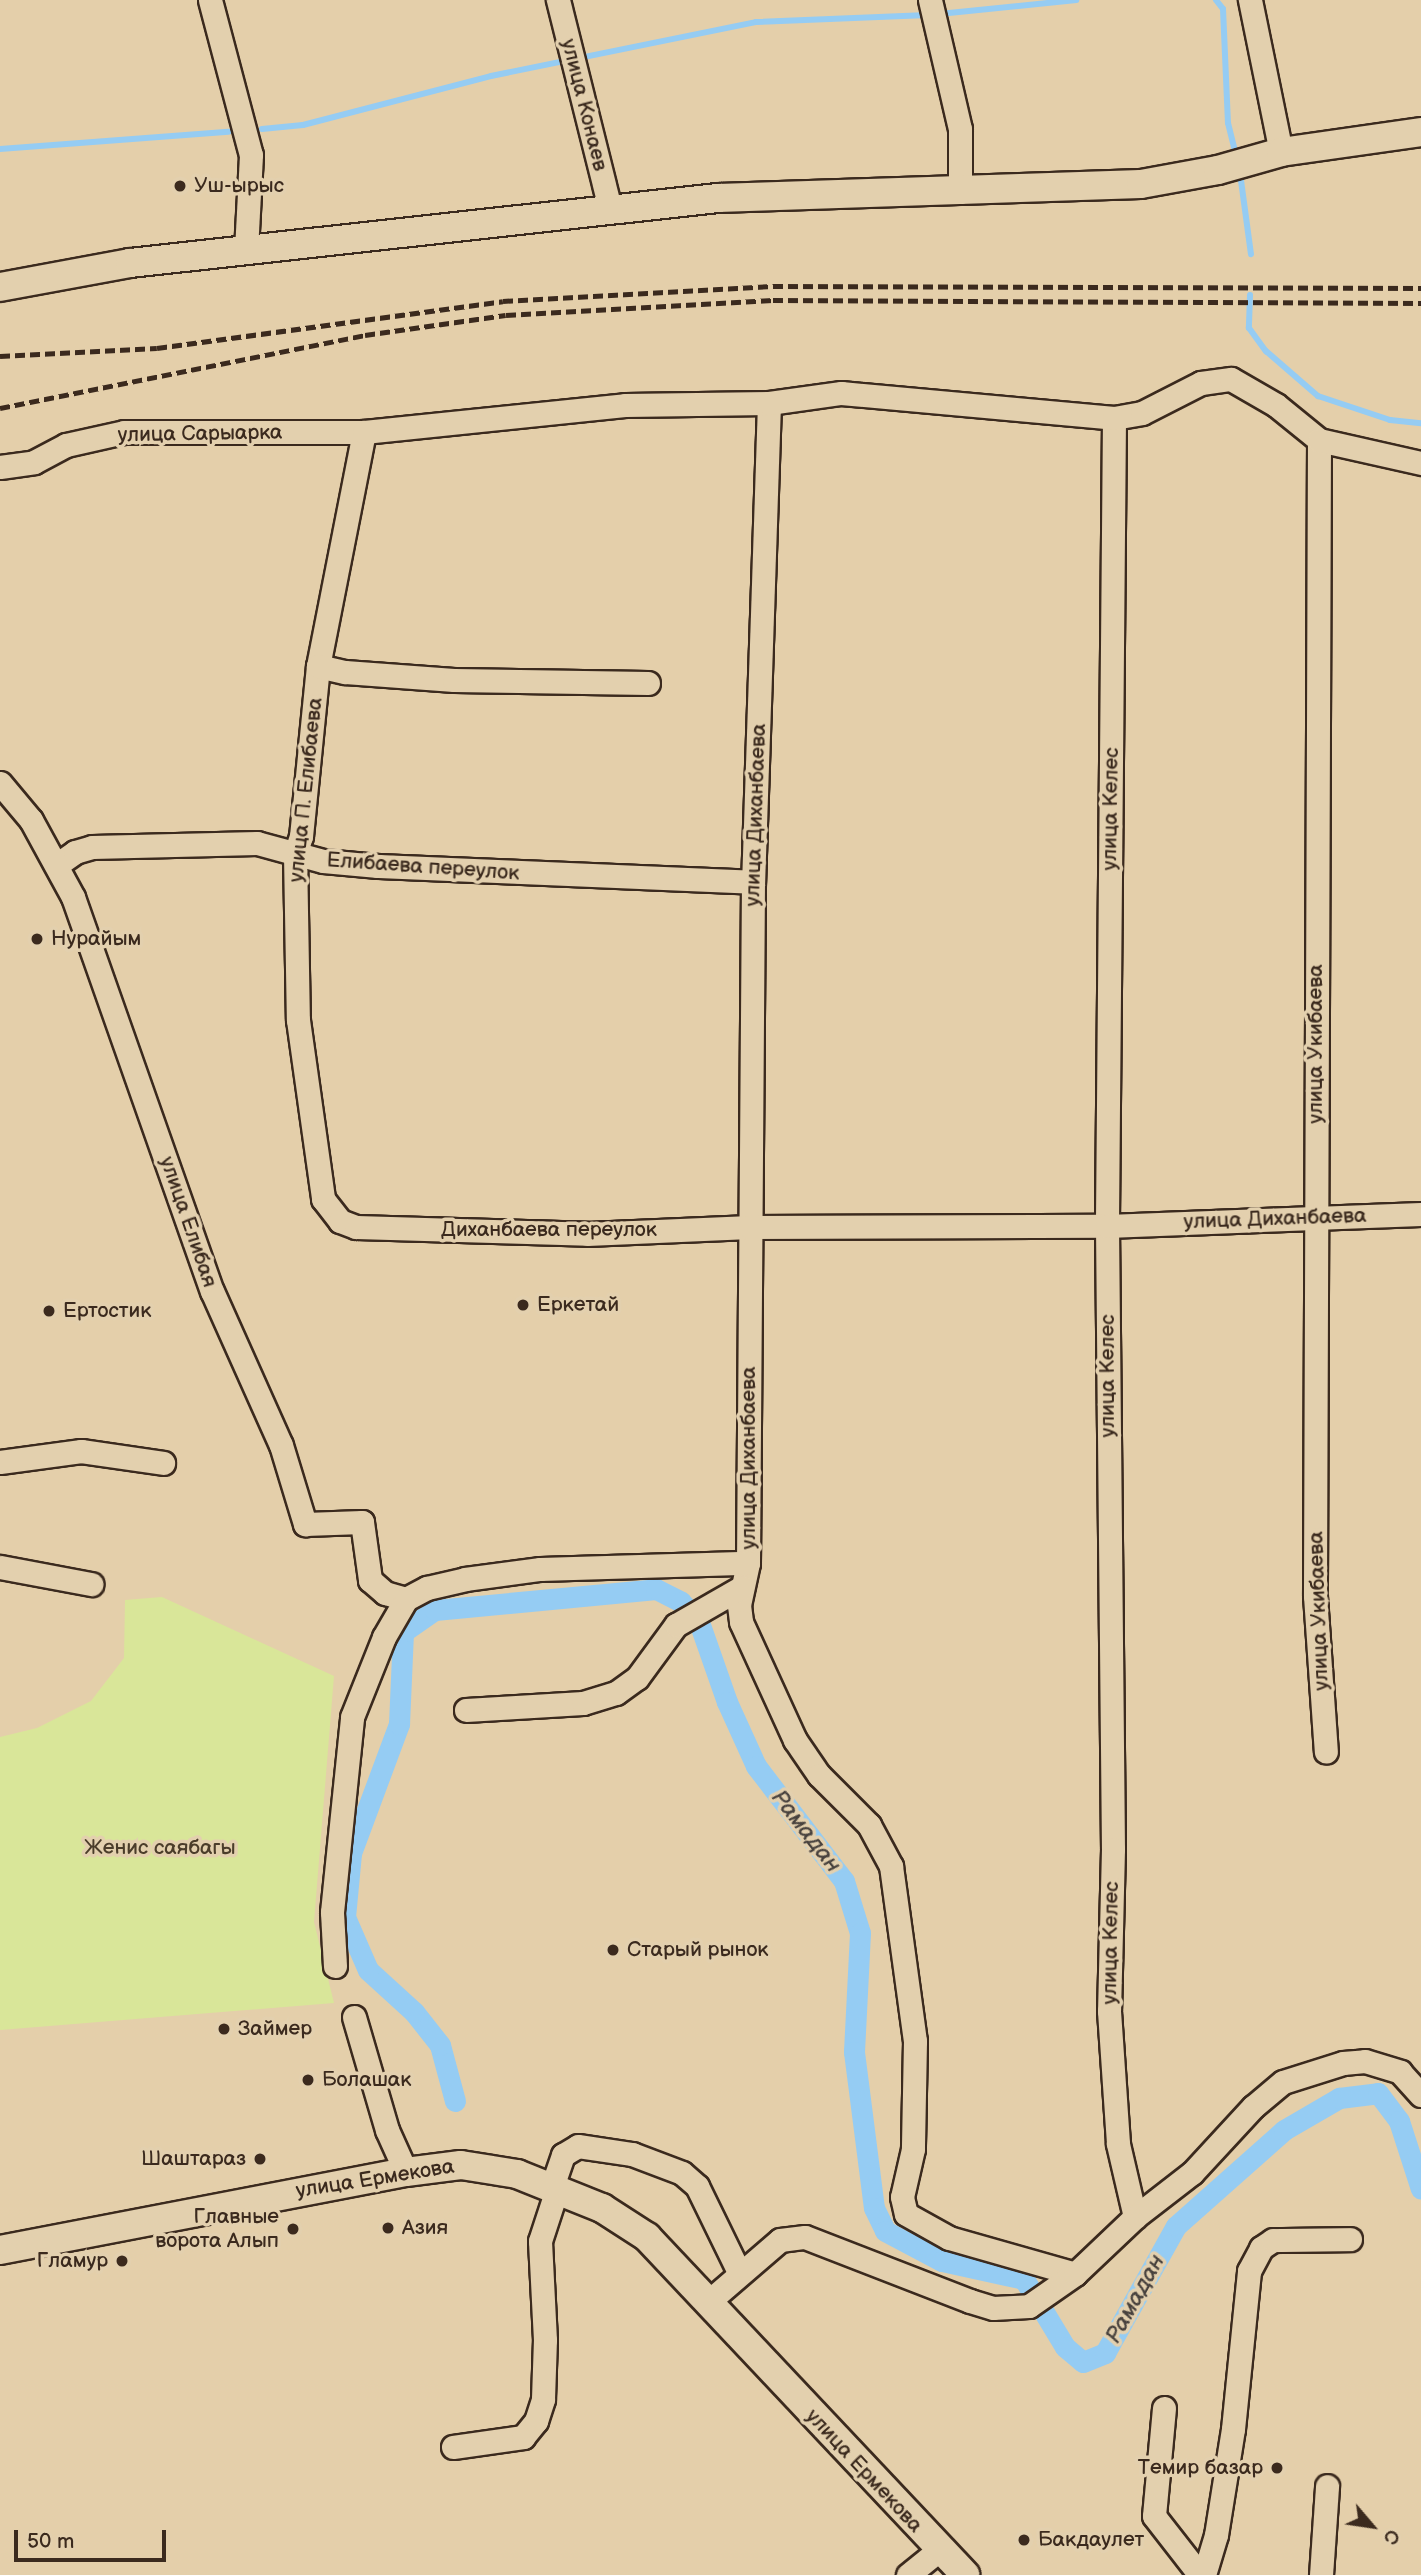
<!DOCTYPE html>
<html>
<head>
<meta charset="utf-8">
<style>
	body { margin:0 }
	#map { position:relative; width:1421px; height:2575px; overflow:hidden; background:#e4cfaa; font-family:"Balsamiq Sans",sans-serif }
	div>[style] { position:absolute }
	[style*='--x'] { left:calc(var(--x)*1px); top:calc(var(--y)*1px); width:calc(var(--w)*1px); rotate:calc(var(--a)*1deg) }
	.green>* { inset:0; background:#d9e699 }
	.stream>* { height:6px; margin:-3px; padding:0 3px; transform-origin:3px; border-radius:3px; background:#95ccf3 }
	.canal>* { height:21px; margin:-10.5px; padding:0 10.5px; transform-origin:10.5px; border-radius:10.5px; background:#95ccf3 }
	.roads { filter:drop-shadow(2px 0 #3b2a1e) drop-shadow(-2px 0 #3b2a1e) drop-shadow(0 2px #3b2a1e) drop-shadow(0 -2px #3b2a1e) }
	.minor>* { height:23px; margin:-11.5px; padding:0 11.5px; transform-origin:11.5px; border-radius:11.5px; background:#e3d0ae }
	.major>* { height:28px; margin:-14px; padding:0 14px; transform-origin:14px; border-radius:14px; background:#e3d0ae }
	.rail>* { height:5px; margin-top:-2.5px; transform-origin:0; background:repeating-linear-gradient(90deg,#3b2a1e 0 10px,transparent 0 15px) }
	.dots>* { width:19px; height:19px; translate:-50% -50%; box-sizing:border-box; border:4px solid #e3d0ae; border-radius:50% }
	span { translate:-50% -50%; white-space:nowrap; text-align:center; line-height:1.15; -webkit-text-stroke:7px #e3d0ae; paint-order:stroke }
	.street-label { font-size:21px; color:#3b2a1e }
	.poi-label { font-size:21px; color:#3b2a1e }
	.left { translate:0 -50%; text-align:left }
	.right { translate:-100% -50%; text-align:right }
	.park-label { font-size:21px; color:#4b3d2a }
	.water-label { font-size:23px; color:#48423e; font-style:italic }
	.north { position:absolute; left:1337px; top:2491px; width:70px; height:70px; -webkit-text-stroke:5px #e3d0ae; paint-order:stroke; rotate:119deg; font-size:19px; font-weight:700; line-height:28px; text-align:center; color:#3b2a1e }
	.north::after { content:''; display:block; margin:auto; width:24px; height:32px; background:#3b2a1e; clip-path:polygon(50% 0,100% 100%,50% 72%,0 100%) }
	.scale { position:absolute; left:14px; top:2530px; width:152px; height:32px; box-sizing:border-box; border:4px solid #3b2a1e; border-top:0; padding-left:9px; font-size:21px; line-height:24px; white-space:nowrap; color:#3b2a1e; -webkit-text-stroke:5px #e3d0ae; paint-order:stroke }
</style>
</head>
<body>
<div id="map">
	<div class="green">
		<i style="clip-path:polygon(162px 1597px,334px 1676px,314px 1922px,334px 2003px,0 2030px,0 1737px,37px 1728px,91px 1701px,124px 1658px,125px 1600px)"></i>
	</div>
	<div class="stream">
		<i style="--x:1216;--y:0;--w:11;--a:52"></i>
		<i style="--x:1223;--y:9;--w:114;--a:87.5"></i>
		<i style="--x:1228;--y:123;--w:37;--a:76"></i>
		<i style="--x:939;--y:14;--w:138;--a:-5.8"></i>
		<i style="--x:262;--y:129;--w:41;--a:-5.6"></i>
		<i style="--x:303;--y:125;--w:194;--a:-14.6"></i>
		<i style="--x:491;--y:76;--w:270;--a:-11.5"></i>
		<i style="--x:756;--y:22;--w:172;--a:-2.3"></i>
		<i style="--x:0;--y:149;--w:229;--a:-4.3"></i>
		<i style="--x:1240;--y:173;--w:82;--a:82.3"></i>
		<i style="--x:1250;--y:295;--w:33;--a:92"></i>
		<i style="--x:1249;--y:328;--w:29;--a:54"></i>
		<i style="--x:1266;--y:351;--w:69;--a:40.9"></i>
		<i style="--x:1318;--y:396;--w:76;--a:18.4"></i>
		<i style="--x:1390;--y:420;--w:31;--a:6"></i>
	</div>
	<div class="canal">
		<i style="--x:455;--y:2101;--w:58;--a:-105"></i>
		<i style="--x:440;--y:2045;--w:42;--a:-128.2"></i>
		<i style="--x:414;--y:2012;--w:62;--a:-137.6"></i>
		<i style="--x:368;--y:1970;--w:58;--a:-113.5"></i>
		<i style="--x:345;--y:1917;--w:64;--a:-84.6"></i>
		<i style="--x:351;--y:1853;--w:138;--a:-69.6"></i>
		<i style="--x:399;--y:1724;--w:92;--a:-87.5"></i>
		<i style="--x:403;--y:1632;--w:39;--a:-35"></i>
		<i style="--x:435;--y:1610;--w:222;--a:-5.4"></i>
		<i style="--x:656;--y:1589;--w:28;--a:27"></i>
		<i style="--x:681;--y:1602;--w:27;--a:48"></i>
		<i style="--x:699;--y:1622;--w:85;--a:70.7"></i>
		<i style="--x:727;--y:1702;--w:70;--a:65.6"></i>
		<i style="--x:756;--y:1766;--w:145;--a:52.6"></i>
		<i style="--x:844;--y:1881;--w:54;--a:72.9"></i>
		<i style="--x:860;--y:1933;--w:119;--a:92.9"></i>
		<i style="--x:854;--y:2052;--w:157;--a:82.7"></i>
		<i style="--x:874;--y:2208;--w:25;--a:64"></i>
		<i style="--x:885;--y:2231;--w:64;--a:27.8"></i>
		<i style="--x:942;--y:2261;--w:84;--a:12.4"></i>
		<i style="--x:1024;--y:2279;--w:79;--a:58.9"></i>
		<i style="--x:1065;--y:2347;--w:23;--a:40"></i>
		<i style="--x:1083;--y:2362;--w:24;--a:-22"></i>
		<i style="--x:1105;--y:2353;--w:145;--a:-60.8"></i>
		<i style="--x:1176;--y:2226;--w:144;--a:-41.6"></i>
		<i style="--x:1284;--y:2130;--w:64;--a:-30.2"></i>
		<i style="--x:1339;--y:2098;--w:39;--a:-7"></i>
		<i style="--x:1378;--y:2093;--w:35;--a:53"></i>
		<i style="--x:1399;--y:2121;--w:71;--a:72.1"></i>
	</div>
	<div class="roads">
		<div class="minor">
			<i style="--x:210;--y:0;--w:160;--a:75.2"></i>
			<i style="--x:251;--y:155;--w:95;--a:93"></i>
			<i style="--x:558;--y:0;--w:215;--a:76"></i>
			<i style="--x:930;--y:0;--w:132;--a:76.9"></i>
			<i style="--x:960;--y:129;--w:63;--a:90"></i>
			<i style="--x:1250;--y:0;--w:155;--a:78.5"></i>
			<i style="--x:769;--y:403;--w:479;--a:91.9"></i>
			<i style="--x:753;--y:882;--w:681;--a:90.42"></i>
			<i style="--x:748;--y:1563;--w:43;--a:102.1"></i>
			<i style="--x:739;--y:1605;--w:17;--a:83"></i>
			<i style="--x:741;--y:1622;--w:130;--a:65.4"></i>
			<i style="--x:795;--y:1740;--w:42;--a:55.6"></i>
			<i style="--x:819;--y:1775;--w:71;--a:45"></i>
			<i style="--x:869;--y:1825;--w:47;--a:61.8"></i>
			<i style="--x:891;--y:1866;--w:177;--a:82.2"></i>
			<i style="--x:915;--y:2041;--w:108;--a:91.1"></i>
			<i style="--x:913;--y:2149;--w:49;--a:102.9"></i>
			<i style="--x:902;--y:2197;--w:17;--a:77"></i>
			<i style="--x:906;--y:2214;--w:49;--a:29.2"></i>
			<i style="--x:949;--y:2238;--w:131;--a:15.9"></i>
			<i style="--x:1114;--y:418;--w:808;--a:90.5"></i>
			<i style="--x:1107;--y:1226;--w:623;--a:89.45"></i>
			<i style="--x:1113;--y:1849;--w:162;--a:91.4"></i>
			<i style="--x:1109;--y:2011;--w:133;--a:86.1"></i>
			<i style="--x:1118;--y:2144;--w:75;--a:76.9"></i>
			<i style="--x:364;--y:432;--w:238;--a:101.1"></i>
			<i style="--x:318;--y:666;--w:171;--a:95.7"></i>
			<i style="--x:301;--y:836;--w:19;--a:108"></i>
			<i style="--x:295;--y:854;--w:166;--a:89"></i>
			<i style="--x:298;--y:1020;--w:181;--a:82"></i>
			<i style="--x:323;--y:1199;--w:28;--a:52"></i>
			<i style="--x:340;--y:1221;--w:17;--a:21"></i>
			<i style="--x:356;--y:1227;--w:231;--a:1.7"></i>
			<i style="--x:587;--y:1234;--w:163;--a:-2.5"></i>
			<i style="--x:750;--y:1227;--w:357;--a:-0.2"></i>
			<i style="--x:1107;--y:1226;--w:314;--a:-2.2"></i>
			<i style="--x:1319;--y:440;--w:1156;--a:90.2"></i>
			<i style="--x:1315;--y:1596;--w:156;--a:86"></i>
			<i style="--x:0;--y:467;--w:34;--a:-8"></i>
			<i style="--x:34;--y:462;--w:36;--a:-28"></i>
			<i style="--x:66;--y:445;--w:59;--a:-12.6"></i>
			<i style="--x:124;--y:432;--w:240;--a:0"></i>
			<i style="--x:364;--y:432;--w:262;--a:-5.9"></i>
			<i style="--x:625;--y:405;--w:144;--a:-0.8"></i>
			<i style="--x:769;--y:403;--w:73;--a:-7.9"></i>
			<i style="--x:841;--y:393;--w:274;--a:5.2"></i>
			<i style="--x:1114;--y:418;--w:28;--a:-10"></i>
			<i style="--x:1142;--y:413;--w:66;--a:-27"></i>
			<i style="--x:1201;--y:383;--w:30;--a:-8"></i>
			<i style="--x:1231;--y:379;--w:52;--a:30"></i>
			<i style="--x:1276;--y:405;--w:55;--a:39.1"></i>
			<i style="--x:1319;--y:440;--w:105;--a:12.7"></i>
			<i style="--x:318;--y:666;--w:28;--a:13"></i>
			<i style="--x:345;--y:672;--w:109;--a:4.2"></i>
			<i style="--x:454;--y:680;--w:194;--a:0.9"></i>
			<i style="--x:0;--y:783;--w:48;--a:50"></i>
			<i style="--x:31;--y:820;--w:88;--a:61.4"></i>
			<i style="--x:73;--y:897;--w:418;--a:70.6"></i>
			<i style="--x:212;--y:1291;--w:169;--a:65.9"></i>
			<i style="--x:281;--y:1445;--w:83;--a:73.1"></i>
			<i style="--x:305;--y:1524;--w:57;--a:-2"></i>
			<i style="--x:362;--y:1522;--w:59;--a:82.1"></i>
			<i style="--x:370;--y:1580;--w:20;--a:41"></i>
			<i style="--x:385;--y:1593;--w:22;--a:16"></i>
			<i style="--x:58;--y:864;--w:21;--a:-35"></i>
			<i style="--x:75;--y:852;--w:18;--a:-16"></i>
			<i style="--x:92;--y:847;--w:165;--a:-1.4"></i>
			<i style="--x:257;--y:843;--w:68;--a:15.3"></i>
			<i style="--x:323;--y:861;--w:55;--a:5.2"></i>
			<i style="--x:378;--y:866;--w:375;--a:2.4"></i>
			<i style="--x:0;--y:1462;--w:82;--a:-7.7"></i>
			<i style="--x:81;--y:1451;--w:83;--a:8.3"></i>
			<i style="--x:0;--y:1567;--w:93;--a:10.6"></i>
			<i style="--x:466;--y:1710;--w:117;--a:-3.4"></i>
			<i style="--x:583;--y:1703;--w:34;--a:-17"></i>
			<i style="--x:616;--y:1693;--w:26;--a:-36"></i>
			<i style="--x:637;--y:1678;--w:66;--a:-53.7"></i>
			<i style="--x:676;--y:1625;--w:76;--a:-29.9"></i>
			<i style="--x:335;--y:1966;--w:54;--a:-93.2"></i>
			<i style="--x:332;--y:1912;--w:196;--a:-84.1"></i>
			<i style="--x:352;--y:1717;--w:86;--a:-68.2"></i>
			<i style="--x:384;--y:1637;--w:44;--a:-59.9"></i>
			<i style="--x:406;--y:1599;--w:24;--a:-28"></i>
			<i style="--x:427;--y:1588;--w:39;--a:-13"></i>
			<i style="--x:465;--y:1579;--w:76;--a:-7.6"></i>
			<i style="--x:540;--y:1569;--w:208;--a:-1.7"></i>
			<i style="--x:354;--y:2017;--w:118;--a:73.7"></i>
			<i style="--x:387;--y:2130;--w:46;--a:65.7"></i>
			<i style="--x:552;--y:2187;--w:34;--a:-71"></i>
			<i style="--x:563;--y:2155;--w:17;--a:-31"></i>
			<i style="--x:578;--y:2146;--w:55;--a:8.4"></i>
			<i style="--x:632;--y:2154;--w:53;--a:20.8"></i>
			<i style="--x:682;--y:2173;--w:20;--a:41"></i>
			<i style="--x:697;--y:2186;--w:96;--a:64"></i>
			<i style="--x:708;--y:2302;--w:95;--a:-40.7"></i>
			<i style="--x:780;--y:2240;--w:25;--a:-7"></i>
			<i style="--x:805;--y:2237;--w:177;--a:21.2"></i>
			<i style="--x:970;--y:2301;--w:24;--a:17"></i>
			<i style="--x:993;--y:2308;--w:36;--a:-3"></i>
			<i style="--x:1029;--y:2306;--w:56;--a:-34.8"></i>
			<i style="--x:1075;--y:2274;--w:83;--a:-43.5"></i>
			<i style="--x:1135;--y:2217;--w:72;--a:-37.7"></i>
			<i style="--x:1192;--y:2173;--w:90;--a:-47.3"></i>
			<i style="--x:1253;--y:2107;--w:39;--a:-40"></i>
			<i style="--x:1283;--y:2082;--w:63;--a:-17.6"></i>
			<i style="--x:1343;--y:2063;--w:22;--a:-5"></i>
			<i style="--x:1365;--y:2061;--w:37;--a:17"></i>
			<i style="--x:1400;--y:2072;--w:31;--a:48"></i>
			<i style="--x:1164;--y:2408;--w:108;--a:95.3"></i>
			<i style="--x:1154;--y:2516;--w:75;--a:52.1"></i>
			<i style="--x:453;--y:2447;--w:71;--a:-8.1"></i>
			<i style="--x:523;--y:2437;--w:21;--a:-51"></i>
			<i style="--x:536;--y:2421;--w:23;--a:-72"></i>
			<i style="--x:543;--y:2399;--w:59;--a:-88.1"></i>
			<i style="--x:545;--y:2340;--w:99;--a:-92.9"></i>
			<i style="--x:540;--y:2241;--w:55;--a:-71.9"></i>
			<i style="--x:908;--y:2575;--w:38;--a:-39"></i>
			<i style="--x:1204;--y:2575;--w:42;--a:-73.3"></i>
			<i style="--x:1216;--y:2535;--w:107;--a:-80.9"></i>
			<i style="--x:1233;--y:2429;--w:159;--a:-84.2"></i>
			<i style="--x:1249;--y:2271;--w:26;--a:-62"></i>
			<i style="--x:1261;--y:2248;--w:14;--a:-34"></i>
			<i style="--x:1273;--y:2240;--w:77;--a:-0.7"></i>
			<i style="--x:1321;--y:2575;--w:89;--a:-86.1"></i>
		</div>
		<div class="major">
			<i style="--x:0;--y:287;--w:132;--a:-10.5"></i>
			<i style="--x:130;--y:263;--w:592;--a:-6.31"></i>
			<i style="--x:718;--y:198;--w:423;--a:-1.9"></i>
			<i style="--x:1141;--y:184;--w:78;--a:-10.3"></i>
			<i style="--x:1218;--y:170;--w:66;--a:-15.9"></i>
			<i style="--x:1281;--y:152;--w:141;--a:-8.1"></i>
			<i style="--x:0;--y:2250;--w:413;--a:-10.9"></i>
			<i style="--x:406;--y:2172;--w:55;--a:-7.3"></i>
			<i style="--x:461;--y:2165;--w:57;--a:9.1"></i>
			<i style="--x:517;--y:2174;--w:92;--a:21.8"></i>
			<i style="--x:602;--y:2208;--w:54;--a:32.8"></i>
			<i style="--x:647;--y:2237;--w:464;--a:46.7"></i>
		</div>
	</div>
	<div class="rail">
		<i style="--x:0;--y:356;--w:157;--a:-2.9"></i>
		<i style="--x:157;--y:348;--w:349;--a:-7.7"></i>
		<i style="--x:503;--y:301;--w:270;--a:-3.2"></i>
		<i style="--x:773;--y:286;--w:648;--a:0.18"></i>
		<i style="--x:0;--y:408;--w:372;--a:-11.3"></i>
		<i style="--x:365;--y:335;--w:142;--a:-8.1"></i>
		<i style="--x:506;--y:315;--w:267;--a:-3.2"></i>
		<i style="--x:773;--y:300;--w:648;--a:0.27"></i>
	</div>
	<div class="dots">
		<i style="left:180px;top:186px;background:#3b2a1e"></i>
		<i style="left:37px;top:939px;background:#3b2a1e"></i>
		<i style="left:523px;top:1305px;background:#3b2a1e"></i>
		<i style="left:49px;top:1311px;background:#3b2a1e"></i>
		<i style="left:613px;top:1950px;background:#3b2a1e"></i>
		<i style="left:224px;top:2029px;background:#3b2a1e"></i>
		<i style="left:308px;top:2080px;background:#3b2a1e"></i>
		<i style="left:260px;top:2159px;background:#3b2a1e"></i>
		<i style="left:388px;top:2228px;background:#3b2a1e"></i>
		<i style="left:293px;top:2229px;background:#3b2a1e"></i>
		<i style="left:122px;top:2261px;background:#3b2a1e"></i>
		<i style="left:1277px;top:2468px;background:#3b2a1e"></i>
		<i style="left:1024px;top:2540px;background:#3b2a1e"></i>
	</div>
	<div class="street-label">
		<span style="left:584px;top:105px;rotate:76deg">улица Конаев</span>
		<span style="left:200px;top:434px;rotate:-1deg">улица Сарыарка</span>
		<span style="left:306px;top:790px;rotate:-84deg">улица П. Елибаева</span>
		<span style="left:1111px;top:809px;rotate:-89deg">улица Келес</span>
		<span style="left:756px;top:815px;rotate:-88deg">улица Диханбаева</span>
		<span style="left:423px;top:867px;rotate:4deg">Елибаева переулок</span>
		<span style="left:1316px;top:1044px;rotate:-90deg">улица Укибаева</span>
		<span style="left:1275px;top:1219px;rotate:-2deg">улица Диханбаева</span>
		<span style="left:188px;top:1222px;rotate:71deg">улица Елибая</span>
		<span style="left:549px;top:1230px">Диханбаева переулок</span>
		<span style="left:1108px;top:1376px;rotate:-90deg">улица Келес</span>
		<span style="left:749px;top:1458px;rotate:-90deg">улица Диханбаева</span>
		<span style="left:1319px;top:1611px;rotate:-92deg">улица Укибаева</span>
		<span style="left:1111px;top:1943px;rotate:-89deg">улица Келес</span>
		<span style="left:375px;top:2179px;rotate:-9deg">улица Ермекова</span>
		<span style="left:864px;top:2471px;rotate:47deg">улица Ермекова</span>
	</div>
	<div class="poi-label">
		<span class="left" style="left:194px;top:186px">Уш-ырыс</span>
		<span class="left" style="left:51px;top:939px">Нурайым</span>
		<span class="left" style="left:537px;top:1305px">Еркетай</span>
		<span class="left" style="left:63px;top:1311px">Ертостик</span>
		<span class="left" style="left:627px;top:1950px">Старый рынок</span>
		<span class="left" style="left:238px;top:2029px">Займер</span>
		<span class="left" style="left:322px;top:2080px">Болашак</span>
		<span class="right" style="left:246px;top:2159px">Шаштараз</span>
		<span class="right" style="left:279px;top:2229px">Главные<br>ворота Алып</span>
		<span class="left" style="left:402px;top:2228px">Азия</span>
		<span class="right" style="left:108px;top:2261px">Гламур</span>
		<span class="right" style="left:1263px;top:2468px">Темир базар</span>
		<span class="left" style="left:1038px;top:2540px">Бакдаулет</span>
	</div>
	<div class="park-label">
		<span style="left:160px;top:1848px">Женис саябагы</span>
	</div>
	<div class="water-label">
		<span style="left:806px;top:1831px;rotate:52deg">Рамадан</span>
		<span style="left:1135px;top:2299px;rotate:-61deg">Рамадан</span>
	</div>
	<div class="north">С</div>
	<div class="scale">50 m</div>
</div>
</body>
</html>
